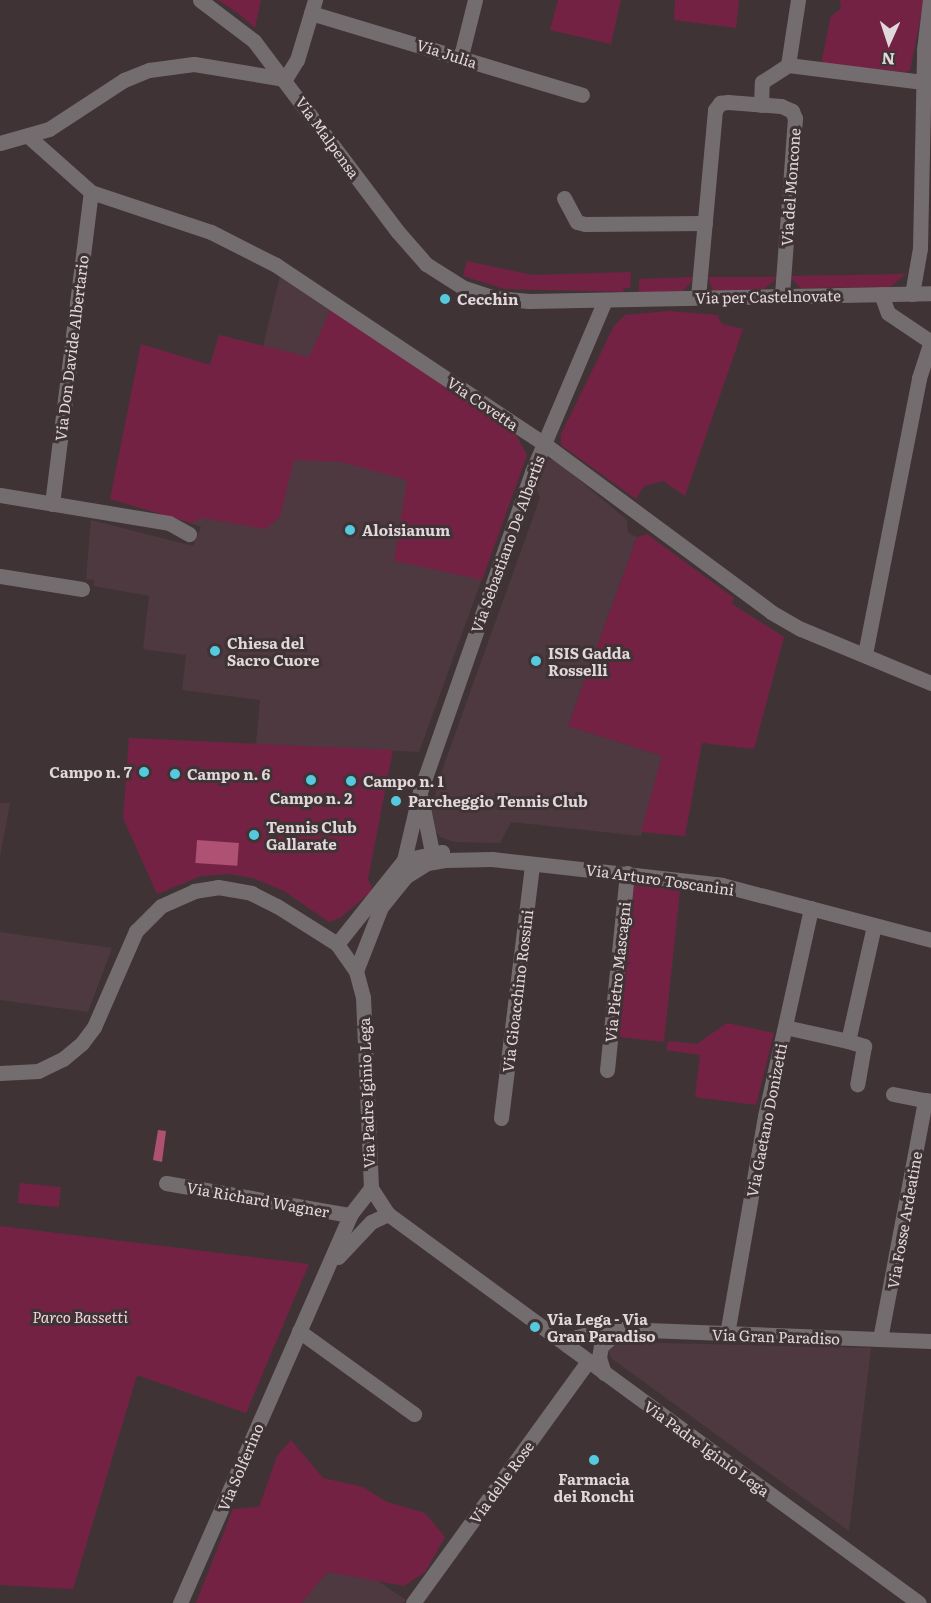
<!DOCTYPE html>
<html>
<head>
<meta charset="utf-8">
<style>
	body { margin:0 }
	#map { position:relative; width:931px; height:1603px; overflow:hidden; background:#403336; font-family:Literata,serif }
	div>[style] { position:absolute }
	[style*='--x'] { left:calc(var(--x)*1px); top:calc(var(--y)*1px); width:calc(var(--w)*1px); rotate:calc(var(--a)*1deg) }
	.built>* { inset:0; background:#4d393f }
	.green>* { inset:0; background:#742244; transform-origin:0 0 }
	.water>* { inset:0; background:#ae5173; transform-origin:0 0 }
	.minor>* { height:15px; margin:-7.5px; padding:0 7.5px; transform-origin:7.5px; border-radius:7.5px; background:#746d6f }
	.dots>* { width:16px; height:16px; translate:-50% -50%; box-sizing:border-box; border:3px solid #403336; border-radius:50% }
	span { translate:-50% -50%; white-space:nowrap; text-align:center; line-height:1.15; -webkit-text-stroke:6px #403336; paint-order:stroke }
	.street-label { font-size:15px; color:#e0d8da }
	.poi-label { font-size:15px; color:#e0d8da; font-weight:700 }
	.left { translate:0 -50%; text-align:left }
	.right { translate:-100% -50%; text-align:right }
	.park-label { font-size:15px; color:#f1d6dd; font-style:italic }
	.north { position:absolute; left:859px; top:12px; width:60px; height:60px; -webkit-text-stroke:4px #403336; paint-order:stroke; rotate:183deg; font-size:16px; font-weight:700; line-height:24px; text-align:center; color:#e0d8da }
	.north::after { content:''; display:block; margin:auto; width:21px; height:27px; background:#e0d8da; clip-path:polygon(50% 0,100% 100%,50% 72%,0 100%) }
</style>
</head>
<body>
<div id="map">
	<div class="built">
		<i style="clip-path:polygon(280px 276px,516px 435px,527px 455px,419px 752px,256px 744px,260px 700px,182px 690px,186px 655px,143px 649px,149px 596px,94px 586px,94px 580px,86px 579px,91px 520px,193px 546px,201px 527px,167px 514px,219px 335px,263px 346px)"></i>
		<i style="clip-path:polygon(554px 459px,627px 520px,628px 533px,637px 537px,568px 726px,662px 756px,641px 836px,511px 822px,500px 843px,454px 842px,440px 837px,431px 824px,427px 806px,435px 803px,436px 787px,540px 498px,536px 487px,545px 460px)"></i>
		<i style="clip-path:polygon(0 803px,10px 803px,0 857px)"></i>
		<i style="clip-path:polygon(0 932px,112px 948px,88px 1012px,0 1000px)"></i>
		<i style="clip-path:polygon(622px 1342px,871px 1348px,849px 1531px,611px 1358px,608px 1350px)"></i>
		<i style="clip-path:polygon(326px 1572px,375px 1579px,406px 1600px,403px 1603px,302px 1603px)"></i>
	</div>
	<div class="green">
		<i style="clip-path:polygon(218px 0,261px 0,255px 28px,239px 14px)"></i>
		<i style="clip-path:polygon(558px 0,621px 0,611px 44px,550px 30px)"></i>
		<i style="clip-path:polygon(675px 0,739px 0,736px 28px,674px 20px)"></i>
		<i style="clip-path:polygon(840px 0,924px 0,910px 70px,906px 72px,821px 64px,831px 16px,841px 9px)"></i>
		<i style="clip-path:polygon(467px 261px,532px 275px,631px 272px,630px 288px,623px 288px,624px 292px,505px 289px,463px 276px)"></i>
		<i style="clip-path:polygon(906px 274px,890px 287px,800px 288px,790px 276px)"></i>
		<i style="clip-path:polygon(695px 277px,683px 291px,639px 293px,639px 279px)"></i>
		<i style="clip-path:polygon(708px 277px,778px 277px,764px 289px,713px 291px)"></i>
		<i style="clip-path:polygon(331px 309px,516px 435px,527px 455px,482px 580px,394px 561px,407px 480px,341px 462px,294px 460px,280px 517px,265px 529px,203px 518px,191px 523px,110px 499px,141px 344px,210px 365px,219px 335px,309px 357px)"></i>
		<i style="clip-path:polygon(669px 311px,717px 315px,722px 324px,743px 329px,685px 496px,663px 481px,644px 486px,636px 499px,561px 445px,561px 434px,614px 326px,625px 315px)"></i>
		<i style="clip-path:polygon(647px 534px,734px 598px,732px 604px,784px 637px,754px 749px,702px 743px,685px 836px,641px 832px,662px 756px,568px 726px,637px 537px)"></i>
		<i style="clip-path:polygon(129px 738px,393px 750px,368px 879px,373px 890px,340px 918px,329px 922px,284px 891px,253px 878px,228px 874px,201px 876px,157px 894px,123px 818px)"></i>
		<i style="clip-path:polygon(634px 885px,680px 890px,664px 1042px,620px 1037px,618px 1031px)"></i>
		<i style="clip-path:polygon(727px 1023px,774px 1033px,756px 1105px,695px 1097px,700px 1055px,666px 1050px,668px 1041px,697px 1044px)"></i>
		<i style="left:20px;top:1183px;width:41px;height:20px;rotate:6deg"></i>
		<i style="clip-path:polygon(0 1226px,309px 1264px,246px 1413px,137px 1375px,73px 1589px,0 1585px)"></i>
		<i style="clip-path:polygon(291px 1440px,323px 1478px,363px 1487px,387px 1502px,425px 1513px,445px 1537px,425px 1572px,404px 1586px,327px 1572px,302px 1603px,196px 1603px,233px 1509px,259px 1507px,277px 1456px)"></i>
	</div>
	<div class="water">
		<i style="left:197px;top:840px;width:42px;height:23px;rotate:4deg"></i>
		<i style="clip-path:polygon(158px 1130px,166px 1131px,162px 1162px,153px 1160px)"></i>
	</div>
	<div class="minor">
		<i style="--x:200;--y:0;--w:68;--a:37.2"></i>
		<i style="--x:254;--y:41;--w:239;--a:53"></i>
		<i style="--x:398;--y:232;--w:43;--a:48.8"></i>
		<i style="--x:426;--y:264;--w:45;--a:32.3"></i>
		<i style="--x:464;--y:288;--w:33;--a:18"></i>
		<i style="--x:495;--y:298;--w:34;--a:5"></i>
		<i style="--x:529;--y:301;--w:402;--a:-1.1"></i>
		<i style="--x:311;--y:13;--w:283;--a:16.8"></i>
		<i style="--x:461;--y:56;--w:58;--a:-76"></i>
		<i style="--x:788;--y:65;--w:136;--a:7.2"></i>
		<i style="--x:285;--y:79;--w:22;--a:-58"></i>
		<i style="--x:297;--y:60;--w:63;--a:-73.3"></i>
		<i style="--x:761;--y:105;--w:23;--a:-88"></i>
		<i style="--x:762;--y:82;--w:31;--a:-33"></i>
		<i style="--x:788;--y:65;--w:66;--a:-81.3"></i>
		<i style="--x:28;--y:136;--w:84;--a:41.6"></i>
		<i style="--x:91;--y:192;--w:126;--a:18.4"></i>
		<i style="--x:211;--y:232;--w:73;--a:26.9"></i>
		<i style="--x:276;--y:265;--w:321;--a:33.7"></i>
		<i style="--x:543;--y:443;--w:284;--a:36.5"></i>
		<i style="--x:771;--y:612;--w:34;--a:30"></i>
		<i style="--x:801;--y:629;--w:141;--a:22.6"></i>
		<i style="--x:0;--y:143;--w:51;--a:-15.9"></i>
		<i style="--x:49;--y:129;--w:90;--a:-33.2"></i>
		<i style="--x:124;--y:80;--w:27;--a:-22"></i>
		<i style="--x:149;--y:70;--w:45;--a:-7.6"></i>
		<i style="--x:194;--y:64;--w:92;--a:9.4"></i>
		<i style="--x:564;--y:198;--w:27;--a:62"></i>
		<i style="--x:577;--y:222;--w:8;--a:14"></i>
		<i style="--x:585;--y:224;--w:120;--a:-0.5"></i>
		<i style="--x:881;--y:294;--w:20;--a:70"></i>
		<i style="--x:888;--y:313;--w:52;--a:34"></i>
		<i style="--x:912;--y:294;--w:47;--a:-80.1"></i>
		<i style="--x:920;--y:248;--w:198;--a:-88.8"></i>
		<i style="--x:924;--y:50;--w:50;--a:-83.2"></i>
		<i style="--x:698;--y:297;--w:188;--a:-84.8"></i>
		<i style="--x:715;--y:110;--w:9;--a:-54"></i>
		<i style="--x:720;--y:103;--w:8;--a:-7"></i>
		<i style="--x:728;--y:102;--w:53;--a:4.3"></i>
		<i style="--x:781;--y:106;--w:12;--a:24"></i>
		<i style="--x:792;--y:111;--w:8;--a:67"></i>
		<i style="--x:795;--y:118;--w:177;--a:94.2"></i>
		<i style="--x:0;--y:495;--w:171;--a:9.4"></i>
		<i style="--x:169;--y:523;--w:23;--a:29"></i>
		<i style="--x:52;--y:504;--w:314;--a:-82.9"></i>
		<i style="--x:0;--y:576;--w:83;--a:9"></i>
		<i style="--x:865;--y:654;--w:281;--a:-78.9"></i>
		<i style="--x:919;--y:378;--w:38;--a:-72"></i>
		<i style="--x:421;--y:798;--w:65;--a:78.5"></i>
		<i style="--x:404;--y:860;--w:70;--a:-76.8"></i>
		<i style="--x:420;--y:792;--w:339;--a:-70.7"></i>
		<i style="--x:532;--y:472;--w:187;--a:-67"></i>
		<i style="--x:337;--y:944;--w:107;--a:-51.4"></i>
		<i style="--x:404;--y:860;--w:39;--a:-12"></i>
		<i style="--x:356;--y:971;--w:69;--a:-68.7"></i>
		<i style="--x:381;--y:907;--w:38;--a:-51"></i>
		<i style="--x:405;--y:877;--w:26;--a:-32"></i>
		<i style="--x:427;--y:863;--w:18;--a:-9"></i>
		<i style="--x:445;--y:860;--w:47;--a:-1.2"></i>
		<i style="--x:492;--y:859;--w:231;--a:6.4"></i>
		<i style="--x:722;--y:885;--w:216;--a:14.7"></i>
		<i style="--x:785;--y:1027;--w:65;--a:12.5"></i>
		<i style="--x:848;--y:1041;--w:118;--a:-77.3"></i>
		<i style="--x:848;--y:1041;--w:17;--a:17"></i>
		<i style="--x:864;--y:1046;--w:39;--a:100"></i>
		<i style="--x:607;--y:1070;--w:198;--a:-84.2"></i>
		<i style="--x:0;--y:1073;--w:38;--a:-3"></i>
		<i style="--x:38;--y:1071;--w:28;--a:-26"></i>
		<i style="--x:63;--y:1059;--w:25;--a:-40"></i>
		<i style="--x:82;--y:1043;--w:20;--a:-53"></i>
		<i style="--x:94;--y:1027;--w:105;--a:-66.4"></i>
		<i style="--x:136;--y:931;--w:35;--a:-45"></i>
		<i style="--x:161;--y:906;--w:36;--a:-24"></i>
		<i style="--x:194;--y:891;--w:24;--a:-9"></i>
		<i style="--x:218;--y:887;--w:34;--a:10"></i>
		<i style="--x:251;--y:893;--w:29;--a:27"></i>
		<i style="--x:277;--y:906;--w:71;--a:32.3"></i>
		<i style="--x:337;--y:944;--w:33;--a:55"></i>
		<i style="--x:356;--y:971;--w:27;--a:75"></i>
		<i style="--x:363;--y:997;--w:191;--a:87.6"></i>
		<i style="--x:371;--y:1188;--w:31;--a:57"></i>
		<i style="--x:388;--y:1214;--w:658;--a:36.23"></i>
		<i style="--x:893;--y:1094;--w:33;--a:11"></i>
		<i style="--x:501;--y:1118;--w:256;--a:-83"></i>
		<i style="--x:166;--y:1183;--w:187;--a:9.9"></i>
		<i style="--x:338;--y:1257;--w:48;--a:-46.7"></i>
		<i style="--x:371;--y:1222;--w:19;--a:-25"></i>
		<i style="--x:299;--y:1331;--w:142;--a:35.8"></i>
		<i style="--x:727;--y:1334;--w:221;--a:-80.1"></i>
		<i style="--x:765;--y:1116;--w:213;--a:-77.5"></i>
		<i style="--x:880;--y:1339;--w:243;--a:-79.3"></i>
		<i style="--x:925;--y:1100;--w:6;--a:9"></i>
		<i style="--x:567;--y:1345;--w:13;--a:-39"></i>
		<i style="--x:577;--y:1337;--w:23;--a:-15"></i>
		<i style="--x:599;--y:1331;--w:22;--a:-5"></i>
		<i style="--x:621;--y:1329;--w:310;--a:2.2"></i>
		<i style="--x:604;--y:1373;--w:16;--a:-108"></i>
		<i style="--x:599;--y:1358;--w:12;--a:-81"></i>
		<i style="--x:601;--y:1346;--w:26;--a:-40"></i>
		<i style="--x:180;--y:1603;--w:424;--a:-66.3"></i>
		<i style="--x:350;--y:1215;--w:34;--a:-52"></i>
		<i style="--x:413;--y:1603;--w:299;--a:-54.1"></i>
	</div>
	<div class="dots">
		<i style="left:445px;top:299px;background:#54cadc"></i>
		<i style="left:350px;top:530px;background:#54cadc"></i>
		<i style="left:215px;top:651px;background:#54cadc"></i>
		<i style="left:536px;top:661px;background:#54cadc"></i>
		<i style="left:144px;top:772px;background:#54cadc"></i>
		<i style="left:175px;top:774px;background:#54cadc"></i>
		<i style="left:311px;top:780px;background:#54cadc"></i>
		<i style="left:351px;top:781px;background:#54cadc"></i>
		<i style="left:396px;top:801px;background:#54cadc"></i>
		<i style="left:254px;top:835px;background:#54cadc"></i>
		<i style="left:535px;top:1327px;background:#54cadc"></i>
		<i style="left:594px;top:1460px;background:#54cadc"></i>
	</div>
	<div class="street-label">
		<span style="left:447px;top:53px;rotate:18deg">Via Julia</span>
		<span style="left:328px;top:137px;rotate:54deg">Via Malpensa</span>
		<span style="left:790px;top:187px;rotate:-86deg">Via del Moncone</span>
		<span style="left:768px;top:296px;rotate:-1deg">Via per Castelnovate</span>
		<span style="left:71px;top:348px;rotate:-83deg">Via Don Davide Albertario</span>
		<span style="left:483px;top:403px;rotate:34deg">Via Covetta</span>
		<span style="left:507px;top:544px;rotate:-70deg">Via Sebastiano De Albertis</span>
		<span style="left:660px;top:879px;rotate:8deg">Via Arturo Toscanini</span>
		<span style="left:617px;top:972px;rotate:-84deg">Via Pietro Mascagni</span>
		<span style="left:517px;top:991px;rotate:-83deg">Via Gioacchino Rossini</span>
		<span style="left:366px;top:1093px;rotate:-92deg">Via Padre Iginio Lega</span>
		<span style="left:766px;top:1120px;rotate:-79deg">Via Gaetano Donizetti</span>
		<span style="left:258px;top:1199px;rotate:10deg">Via Richard Wagner</span>
		<span style="left:904px;top:1220px;rotate:-80deg">Via Fosse Ardeatine</span>
		<span style="left:776px;top:1336px;rotate:2deg">Via Gran Paradiso</span>
		<span style="left:707px;top:1448px;rotate:36deg">Via Padre Iginio Lega</span>
		<span style="left:240px;top:1467px;rotate:-67deg">Via Solferino</span>
		<span style="left:501px;top:1482px;rotate:-54deg">Via delle Rose</span>
	</div>
	<div class="poi-label">
		<span class="left" style="left:457px;top:299px">Cecchin</span>
		<span class="left" style="left:362px;top:530px">Aloisianum</span>
		<span class="left" style="left:227px;top:651px">Chiesa del<br>Sacro Cuore</span>
		<span class="left" style="left:548px;top:661px">ISIS Gadda<br>Rosselli</span>
		<span class="right" style="left:132px;top:772px">Campo n. 7</span>
		<span class="left" style="left:187px;top:774px">Campo n. 6</span>
		<span class="left" style="left:363px;top:781px">Campo n. 1</span>
		<span style="left:311px;top:798px">Campo n. 2</span>
		<span class="left" style="left:408px;top:801px">Parcheggio Tennis Club</span>
		<span class="left" style="left:266px;top:835px">Tennis Club<br>Gallarate</span>
		<span class="left" style="left:547px;top:1327px">Via Lega - Via<br>Gran Paradiso</span>
		<span style="left:594px;top:1487px">Farmacia<br>dei Ronchi</span>
	</div>
	<div class="park-label">
		<span style="left:80px;top:1317px">Parco Bassetti</span>
	</div>
	<div class="north">N</div>
</div>
</body>
</html>
